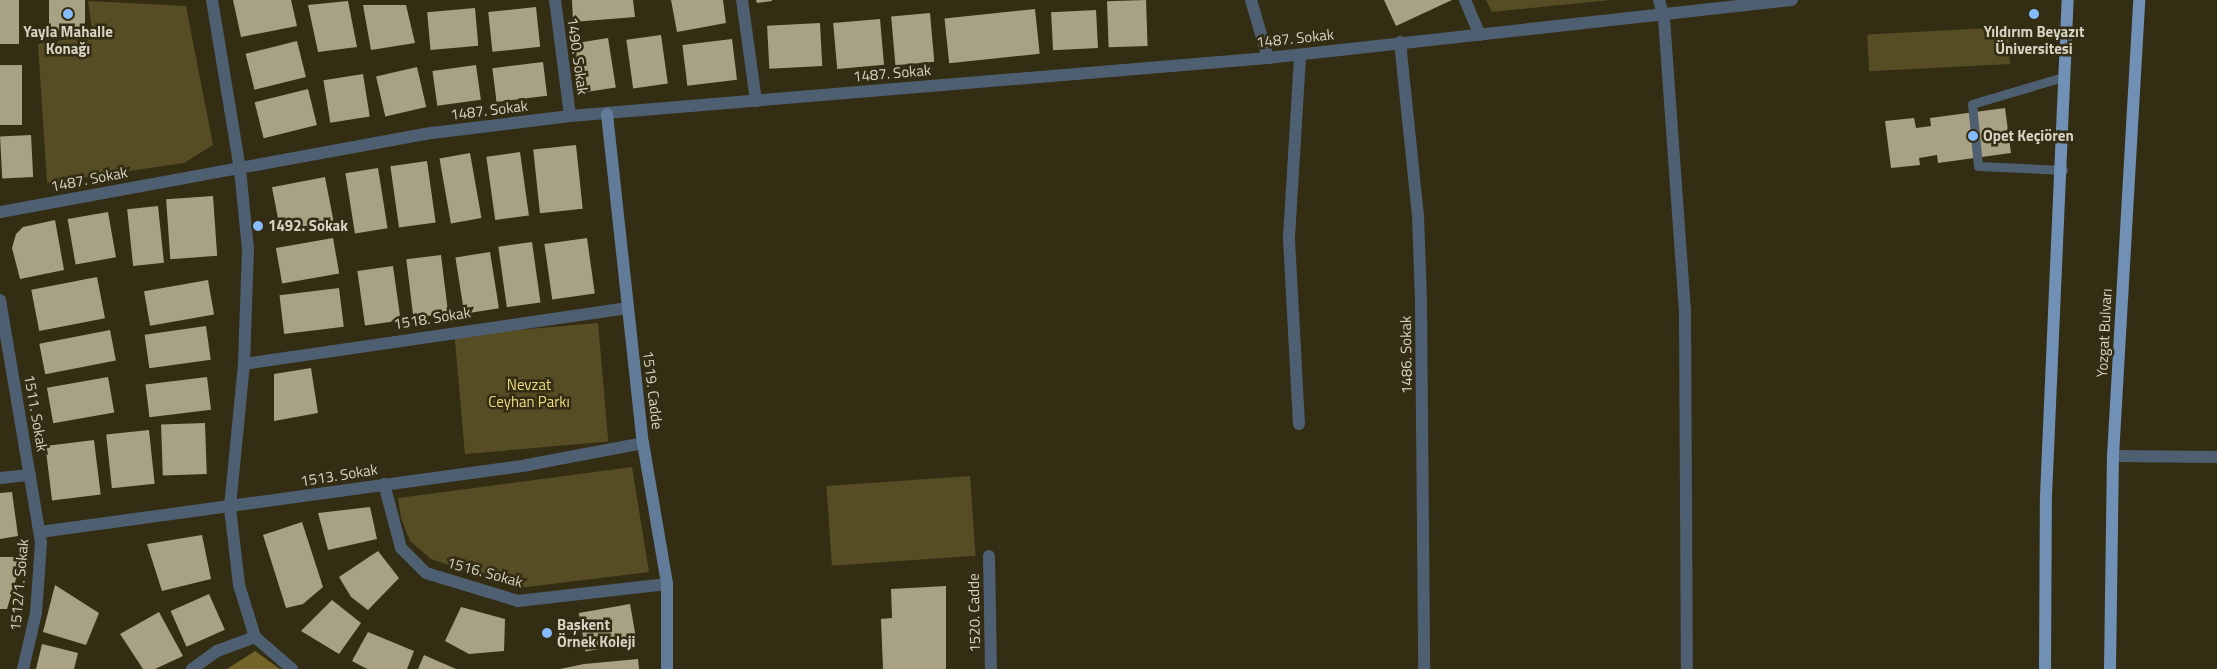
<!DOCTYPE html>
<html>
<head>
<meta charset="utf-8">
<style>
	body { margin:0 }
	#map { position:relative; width:2217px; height:669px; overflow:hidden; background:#332d14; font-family:"Titillium Web",sans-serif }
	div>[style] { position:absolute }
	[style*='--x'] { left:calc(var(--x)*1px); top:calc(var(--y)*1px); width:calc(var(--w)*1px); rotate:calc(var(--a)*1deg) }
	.green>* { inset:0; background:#564d24; transform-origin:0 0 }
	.forest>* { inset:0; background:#73652a }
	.building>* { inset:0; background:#a8a184; transform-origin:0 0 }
	.lane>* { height:9px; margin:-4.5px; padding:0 4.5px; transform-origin:4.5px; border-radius:4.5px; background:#4f5f72 }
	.street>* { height:12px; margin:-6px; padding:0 6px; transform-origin:6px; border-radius:6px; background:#4f5f72 }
	.secondary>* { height:12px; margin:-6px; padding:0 6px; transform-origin:6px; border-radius:6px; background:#627b99 }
	.primary>* { height:12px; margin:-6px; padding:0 6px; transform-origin:6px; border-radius:6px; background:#7090b6 }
	.dots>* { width:14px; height:14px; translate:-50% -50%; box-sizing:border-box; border:2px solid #332d14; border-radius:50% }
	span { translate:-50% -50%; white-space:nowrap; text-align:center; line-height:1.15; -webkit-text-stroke:5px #332d14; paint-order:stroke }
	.poi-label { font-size:15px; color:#d7d3c4; font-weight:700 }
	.left { translate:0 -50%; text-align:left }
	.street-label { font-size:15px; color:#d7d3c4 }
	.park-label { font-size:15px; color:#eed981 }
</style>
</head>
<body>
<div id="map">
	<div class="green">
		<i style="clip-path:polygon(1486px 0,1610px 0,1492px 12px)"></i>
		<i style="clip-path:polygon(88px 1px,186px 6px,213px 145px,184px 163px,47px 183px,38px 44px,93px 35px)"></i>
		<i style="left:2008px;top:27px;width:37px;height:141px;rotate:87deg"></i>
		<i style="left:598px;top:323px;width:119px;height:144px;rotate:85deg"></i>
		<i style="clip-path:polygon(632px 467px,649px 572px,519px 588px,431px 559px,410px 541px,401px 518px,398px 498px)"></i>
		<i style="left:970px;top:476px;width:80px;height:144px;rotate:86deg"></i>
	</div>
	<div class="forest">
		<i style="clip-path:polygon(255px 651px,280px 669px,227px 669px)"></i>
	</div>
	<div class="building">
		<i style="left:0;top:0;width:19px;height:44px"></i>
		<i style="left:49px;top:0;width:36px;height:32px"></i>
		<i style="clip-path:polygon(233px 0,291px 0,297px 26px,241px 37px)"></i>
		<i style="clip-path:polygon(572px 0,633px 0,635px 17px,573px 22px)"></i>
		<i style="clip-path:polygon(671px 0,723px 0,726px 23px,677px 32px)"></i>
		<i style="clip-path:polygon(756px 0,772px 0,772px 1px,757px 3px)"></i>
		<i style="left:1146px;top:0;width:46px;height:39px;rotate:88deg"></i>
		<i style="clip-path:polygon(1384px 0,1452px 0,1396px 26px)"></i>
		<i style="clip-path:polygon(348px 1px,357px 47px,318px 52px,308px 5px)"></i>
		<i style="clip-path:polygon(363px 5px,406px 5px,415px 43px,371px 50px)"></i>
		<i style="left:536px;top:7px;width:40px;height:48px;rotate:84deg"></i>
		<i style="left:475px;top:8px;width:38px;height:48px;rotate:85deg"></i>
		<i style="left:1035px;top:9px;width:45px;height:91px;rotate:84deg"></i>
		<i style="left:1096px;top:10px;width:38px;height:45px;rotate:87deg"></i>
		<i style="left:930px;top:13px;width:49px;height:39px;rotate:85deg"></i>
		<i style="left:880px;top:19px;width:46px;height:47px;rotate:85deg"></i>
		<i style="left:820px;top:23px;width:43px;height:53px;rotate:87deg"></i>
		<i style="left:661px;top:35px;width:49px;height:35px;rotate:82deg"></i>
		<i style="left:608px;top:38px;width:50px;height:35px;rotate:81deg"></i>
		<i style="left:732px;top:39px;width:41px;height:50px;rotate:83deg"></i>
		<i style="left:297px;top:41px;width:37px;height:53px;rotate:76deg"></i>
		<i style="left:543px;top:62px;width:34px;height:51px;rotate:83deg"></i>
		<i style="left:0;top:65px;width:22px;height:60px"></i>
		<i style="left:476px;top:65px;width:35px;height:44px;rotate:82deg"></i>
		<i style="left:417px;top:67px;width:41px;height:42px;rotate:77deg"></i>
		<i style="left:363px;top:74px;width:43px;height:40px;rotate:81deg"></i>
		<i style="left:308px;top:89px;width:37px;height:55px;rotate:76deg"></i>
		<i style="clip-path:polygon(2005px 108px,2011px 153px,1938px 163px,1937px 155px,1919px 158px,1920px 165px,1891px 168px,1885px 121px,1914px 118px,1916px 128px,1931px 126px,1930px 118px)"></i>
		<i style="left:31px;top:135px;width:42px;height:31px;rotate:87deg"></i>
		<i style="left:576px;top:145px;width:64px;height:43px;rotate:84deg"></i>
		<i style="left:520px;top:152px;width:64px;height:34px;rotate:82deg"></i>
		<i style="left:470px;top:153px;width:66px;height:31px;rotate:80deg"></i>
		<i style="left:427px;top:161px;width:62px;height:37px;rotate:82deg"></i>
		<i style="left:378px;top:168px;width:61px;height:33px;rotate:81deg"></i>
		<i style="left:325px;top:177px;width:47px;height:54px;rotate:79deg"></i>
		<i style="left:213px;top:196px;width:60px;height:47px;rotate:86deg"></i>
		<i style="left:158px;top:206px;width:57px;height:31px;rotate:84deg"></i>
		<i style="left:108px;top:212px;width:46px;height:41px;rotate:80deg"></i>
		<i style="clip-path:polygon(55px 220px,64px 270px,20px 279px,12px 248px,16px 234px,23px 227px)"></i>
		<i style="left:333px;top:238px;width:36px;height:58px;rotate:80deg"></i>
		<i style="left:587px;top:238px;width:56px;height:43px;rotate:82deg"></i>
		<i style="left:532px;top:242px;width:61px;height:34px;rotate:82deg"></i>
		<i style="left:490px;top:252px;width:57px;height:35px;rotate:81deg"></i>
		<i style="left:441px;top:255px;width:59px;height:35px;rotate:83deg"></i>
		<i style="left:393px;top:266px;width:55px;height:36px;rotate:82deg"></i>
		<i style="left:97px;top:277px;width:42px;height:67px;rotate:79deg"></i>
		<i style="left:208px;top:280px;width:35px;height:65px;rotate:80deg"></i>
		<i style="left:339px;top:288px;width:39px;height:60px;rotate:83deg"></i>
		<i style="left:206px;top:326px;width:34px;height:62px;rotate:82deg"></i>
		<i style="left:110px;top:330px;width:31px;height:72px;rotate:79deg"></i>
		<i style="clip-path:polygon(311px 368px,318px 413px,274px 421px,274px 374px)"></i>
		<i style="left:108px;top:377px;width:36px;height:62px;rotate:80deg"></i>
		<i style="left:207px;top:377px;width:33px;height:62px;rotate:83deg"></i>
		<i style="left:205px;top:423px;width:51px;height:44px;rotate:88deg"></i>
		<i style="left:149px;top:430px;width:54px;height:43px;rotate:84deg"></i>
		<i style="left:94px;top:440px;width:55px;height:49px;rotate:83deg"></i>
		<i style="clip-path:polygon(12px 492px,18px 536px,0 539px,0 493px)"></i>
		<i style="clip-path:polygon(370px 507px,377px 539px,328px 550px,318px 513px)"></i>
		<i style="clip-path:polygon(302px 522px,323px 587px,303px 604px,286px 608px,263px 535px)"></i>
		<i style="clip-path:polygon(202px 535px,211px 579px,162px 591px,147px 544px)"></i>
		<i style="clip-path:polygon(378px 551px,399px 578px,368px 610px,351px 597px,339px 577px)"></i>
		<i style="clip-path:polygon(0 557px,16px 557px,19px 569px,7px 609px,0 609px)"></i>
		<i style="clip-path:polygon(55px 585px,99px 613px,86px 645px,43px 632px)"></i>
		<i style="clip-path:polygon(946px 586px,946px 669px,883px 669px,881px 619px,892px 618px,891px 589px)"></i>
		<i style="left:209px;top:594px;width:39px;height:42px;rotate:66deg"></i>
		<i style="clip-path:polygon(332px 600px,361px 623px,339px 654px,301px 631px)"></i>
		<i style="left:630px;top:604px;width:39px;height:52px;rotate:80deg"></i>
		<i style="clip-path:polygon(461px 607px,505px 619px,504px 651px,469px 654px,445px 641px)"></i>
		<i style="clip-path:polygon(159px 612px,183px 656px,155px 669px,143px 669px,120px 634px)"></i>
		<i style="clip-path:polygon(368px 632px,414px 651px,407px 669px,367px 669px,352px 661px)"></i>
		<i style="clip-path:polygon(42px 644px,78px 653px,74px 669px,36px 669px)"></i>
		<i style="clip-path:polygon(424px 655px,456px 669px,418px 669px)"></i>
		<i style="clip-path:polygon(638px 659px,639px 669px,560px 669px,584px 664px)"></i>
	</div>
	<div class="lane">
		<i style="--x:2063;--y:170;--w:85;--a:-177.3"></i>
		<i style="--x:1978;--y:166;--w:62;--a:-95.5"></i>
		<i style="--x:1972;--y:104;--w:95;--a:-16.5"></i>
	</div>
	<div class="street">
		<i style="--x:212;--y:0;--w:171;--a:80.6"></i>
		<i style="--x:240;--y:169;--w:80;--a:84.3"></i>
		<i style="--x:248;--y:249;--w:115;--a:92"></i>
		<i style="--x:244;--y:364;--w:145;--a:95.6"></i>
		<i style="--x:230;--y:508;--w:78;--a:83.3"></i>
		<i style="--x:239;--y:585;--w:54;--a:72.9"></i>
		<i style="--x:255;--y:637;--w:49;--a:40.9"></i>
		<i style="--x:555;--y:0;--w:117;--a:82.6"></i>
		<i style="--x:742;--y:0;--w:102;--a:82.1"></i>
		<i style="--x:1251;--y:0;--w:60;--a:73.7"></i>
		<i style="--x:1465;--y:0;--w:38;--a:67"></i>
		<i style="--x:1659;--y:0;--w:19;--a:74"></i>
		<i style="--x:1664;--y:18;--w:295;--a:85.9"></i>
		<i style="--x:1685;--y:312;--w:357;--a:89.7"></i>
		<i style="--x:1400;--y:42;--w:174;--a:84.1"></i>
		<i style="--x:1418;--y:215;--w:88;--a:88"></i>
		<i style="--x:1421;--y:303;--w:366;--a:89.5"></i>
		<i style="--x:0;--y:212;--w:439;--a:-10.4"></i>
		<i style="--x:432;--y:133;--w:139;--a:-7"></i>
		<i style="--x:570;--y:116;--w:700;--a:-4.75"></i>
		<i style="--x:1268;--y:58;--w:527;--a:-6.32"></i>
		<i style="--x:0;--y:300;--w:246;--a:80.4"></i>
		<i style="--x:41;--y:543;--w:70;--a:94.1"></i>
		<i style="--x:36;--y:613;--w:57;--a:103.1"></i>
		<i style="--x:244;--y:364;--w:386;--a:-8.3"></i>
		<i style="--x:1299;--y:424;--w:187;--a:-93.1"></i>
		<i style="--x:1289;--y:237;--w:182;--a:-86.5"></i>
		<i style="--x:2113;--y:456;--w:104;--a:0.6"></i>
		<i style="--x:0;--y:478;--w:30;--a:-6"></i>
		<i style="--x:384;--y:484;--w:66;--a:75.1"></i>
		<i style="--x:401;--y:548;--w:35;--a:45"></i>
		<i style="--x:426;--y:573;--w:96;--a:16.9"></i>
		<i style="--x:518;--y:601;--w:150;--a:-6.5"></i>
		<i style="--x:40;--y:532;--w:492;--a:-7.8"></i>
		<i style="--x:527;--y:465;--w:118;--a:-10.7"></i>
		<i style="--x:989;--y:556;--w:113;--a:89"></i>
		<i style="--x:192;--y:669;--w:31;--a:-36"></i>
		<i style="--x:217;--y:651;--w:40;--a:-20.2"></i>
	</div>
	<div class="secondary">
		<i style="--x:607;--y:114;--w:331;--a:83.8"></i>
		<i style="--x:643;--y:443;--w:143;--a:80.3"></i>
		<i style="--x:667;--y:584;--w:85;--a:90"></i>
	</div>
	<div class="primary">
		<i style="--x:2045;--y:669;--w:173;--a:-89.7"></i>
		<i style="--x:2046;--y:496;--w:496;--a:-87.5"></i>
		<i style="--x:2110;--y:669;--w:213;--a:-89.2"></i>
		<i style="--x:2113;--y:456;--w:457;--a:-86.7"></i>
	</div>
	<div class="dots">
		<i style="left:68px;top:14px;background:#85bbfb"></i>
		<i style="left:2034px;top:14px;background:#85bbfb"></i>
		<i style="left:1973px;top:136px;background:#85bbfb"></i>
		<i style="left:258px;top:226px;background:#85bbfb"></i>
		<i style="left:547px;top:633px;background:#85bbfb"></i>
	</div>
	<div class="poi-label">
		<span style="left:68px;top:40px">Yayla Mahalle<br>Konağı</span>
		<span style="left:2034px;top:40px">Yıldırım Beyazıt<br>Üniversitesi</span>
		<span class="left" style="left:1983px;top:136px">Opet Keçiören</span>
		<span class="left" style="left:268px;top:226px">1492. Sokak</span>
		<span class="left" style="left:557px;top:633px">Başkent<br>Örnek Koleji</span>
	</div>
	<div class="street-label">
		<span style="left:1295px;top:38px;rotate:-6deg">1487. Sokak</span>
		<span style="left:578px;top:56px;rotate:82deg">1490. Sokak</span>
		<span style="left:892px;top:73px;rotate:-5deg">1487. Sokak</span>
		<span style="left:489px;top:110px;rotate:-7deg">1487. Sokak</span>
		<span style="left:89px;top:179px;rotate:-11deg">1487. Sokak</span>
		<span style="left:432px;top:318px;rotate:-9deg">1518. Sokak</span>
		<span style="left:2104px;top:333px;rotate:-87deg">Yozgat Bulvarı</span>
		<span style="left:1406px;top:355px;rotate:-91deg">1486. Sokak</span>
		<span style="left:653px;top:390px;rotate:83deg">1519. Cadde</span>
		<span style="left:36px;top:413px;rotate:80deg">1511. Sokak</span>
		<span style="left:339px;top:475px;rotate:-9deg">1513. Sokak</span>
		<span style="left:485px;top:572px;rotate:15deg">1516. Sokak</span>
		<span style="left:19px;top:585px;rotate:-85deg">1512/1. Sokak</span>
		<span style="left:974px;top:613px;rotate:-91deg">1520. Cadde</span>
	</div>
	<div class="park-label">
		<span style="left:529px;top:393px">Nevzat<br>Ceyhan Parkı</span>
	</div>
</div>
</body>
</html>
